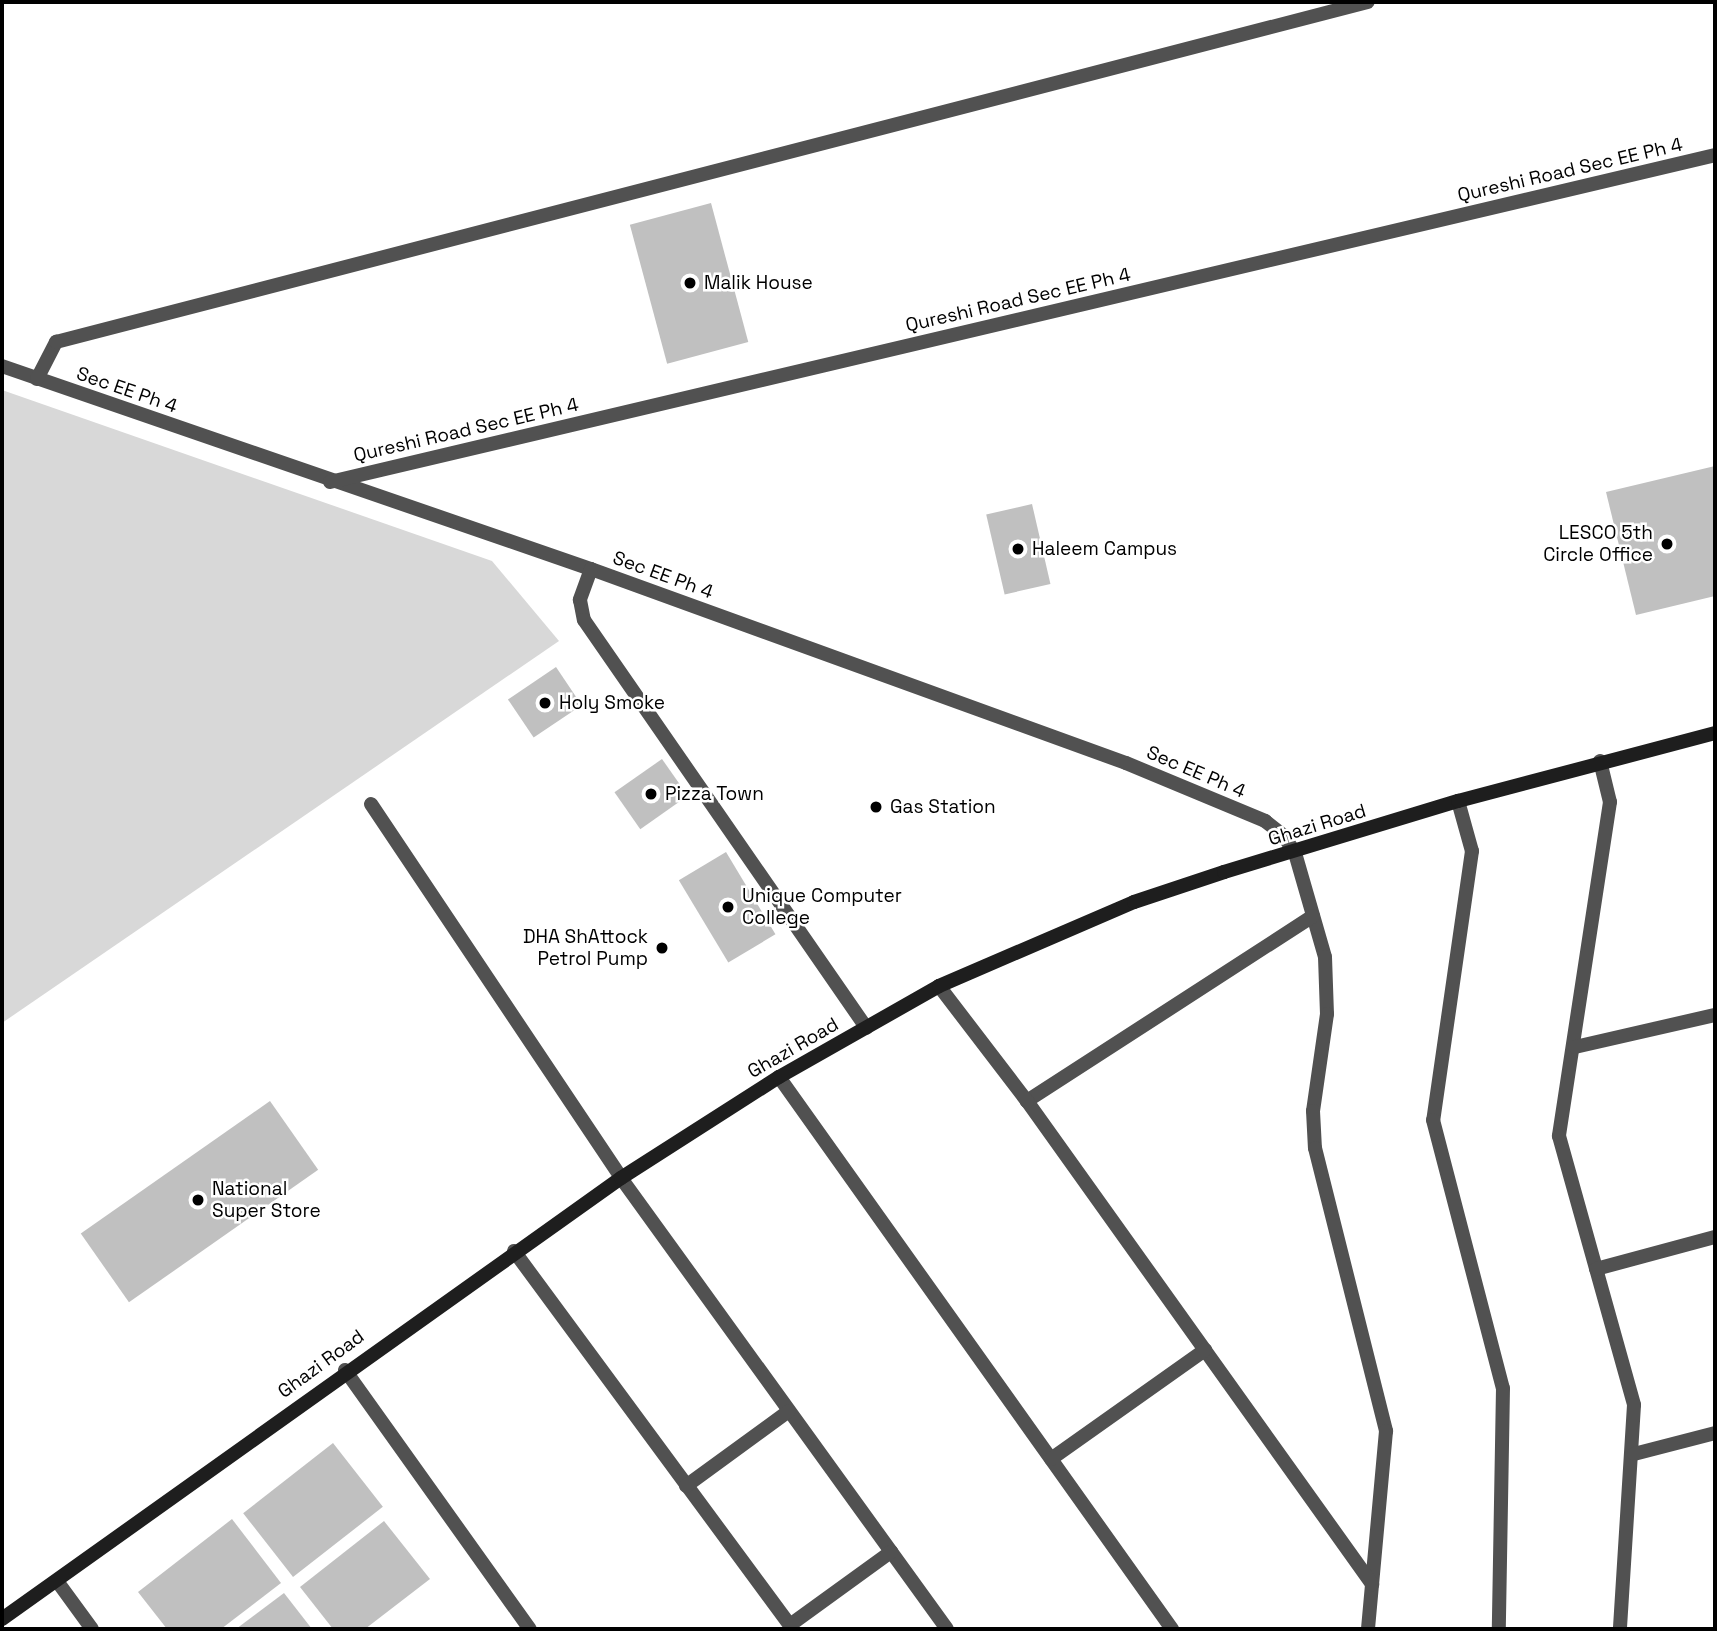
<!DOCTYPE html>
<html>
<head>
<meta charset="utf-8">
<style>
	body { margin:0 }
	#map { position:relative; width:1717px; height:1631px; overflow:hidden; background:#fff; font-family:"Space Grotesk",sans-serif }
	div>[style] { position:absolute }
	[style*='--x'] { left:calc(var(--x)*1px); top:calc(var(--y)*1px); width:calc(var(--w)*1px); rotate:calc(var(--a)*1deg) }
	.green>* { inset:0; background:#d8d8d8 }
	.building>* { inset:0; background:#c0c0c0; transform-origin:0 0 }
	.lane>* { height:14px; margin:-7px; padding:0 7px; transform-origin:7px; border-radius:7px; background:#515151 }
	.street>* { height:14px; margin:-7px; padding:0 7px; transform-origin:7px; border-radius:7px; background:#515151 }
	.secondary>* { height:14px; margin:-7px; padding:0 7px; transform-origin:7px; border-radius:7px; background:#1e1e1e }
	.dots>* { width:19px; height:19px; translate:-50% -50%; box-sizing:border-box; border:4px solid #fff; border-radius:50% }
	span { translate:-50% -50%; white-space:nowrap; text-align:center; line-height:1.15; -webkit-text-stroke:5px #fff; paint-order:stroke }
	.street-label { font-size:19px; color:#000 }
	.poi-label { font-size:19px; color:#000 }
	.left { translate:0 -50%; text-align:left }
	.right { translate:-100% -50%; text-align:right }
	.frame { position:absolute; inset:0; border:4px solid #000; pointer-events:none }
</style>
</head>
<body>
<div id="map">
	<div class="green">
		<i style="clip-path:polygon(2px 390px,492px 561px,559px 641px,2px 1023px)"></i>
	</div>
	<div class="building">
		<i style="left:711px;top:203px;width:144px;height:84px;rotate:75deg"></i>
		<i style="clip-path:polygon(1715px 466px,1715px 596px,1636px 615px,1606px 492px)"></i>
		<i style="left:1032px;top:504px;width:82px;height:47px;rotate:77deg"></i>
		<i style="left:556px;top:667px;width:46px;height:58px;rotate:56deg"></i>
		<i style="left:662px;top:759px;width:45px;height:58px;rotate:55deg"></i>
		<i style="left:726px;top:852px;width:96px;height:55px;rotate:59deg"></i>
		<i style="left:270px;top:1101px;width:84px;height:231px;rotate:55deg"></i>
		<i style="left:333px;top:1443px;width:81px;height:114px;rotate:52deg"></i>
		<i style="clip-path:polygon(232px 1519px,281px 1583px,221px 1629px,167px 1629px,138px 1592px)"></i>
		<i style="clip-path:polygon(384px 1521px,430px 1579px,365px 1629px,333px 1629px,300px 1587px)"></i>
		<i style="clip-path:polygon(284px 1593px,312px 1629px,236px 1629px)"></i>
	</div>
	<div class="lane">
		<i style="--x:371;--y:804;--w:450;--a:56.2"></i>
	</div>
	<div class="street">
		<i style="--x:2;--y:366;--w:623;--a:19.02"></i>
		<i style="--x:591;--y:569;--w:569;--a:19.93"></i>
		<i style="--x:1126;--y:763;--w:151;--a:22.6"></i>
		<i style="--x:1265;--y:821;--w:23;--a:38"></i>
		<i style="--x:1283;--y:835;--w:22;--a:56"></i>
		<i style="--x:1295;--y:853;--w:108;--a:73.9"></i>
		<i style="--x:1325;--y:957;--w:57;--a:88"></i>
		<i style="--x:1327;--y:1014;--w:98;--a:98.2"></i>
		<i style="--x:1313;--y:1111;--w:37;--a:87"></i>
		<i style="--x:1315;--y:1148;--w:292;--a:75.9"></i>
		<i style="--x:1386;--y:1431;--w:199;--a:95.2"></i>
		<i style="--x:37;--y:379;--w:42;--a:-62.8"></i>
		<i style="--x:56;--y:342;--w:1355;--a:-14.53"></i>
		<i style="--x:330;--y:482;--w:1423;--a:-13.28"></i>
		<i style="--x:591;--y:569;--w:33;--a:110"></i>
		<i style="--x:580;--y:600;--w:20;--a:79"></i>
		<i style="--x:584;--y:620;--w:496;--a:55.3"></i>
		<i style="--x:1600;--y:761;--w:42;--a:76.3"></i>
		<i style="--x:1610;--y:802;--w:338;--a:98.7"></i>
		<i style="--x:1559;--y:1136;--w:279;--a:74.4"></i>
		<i style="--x:1634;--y:1405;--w:224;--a:93.6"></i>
		<i style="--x:1458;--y:801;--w:52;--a:74.4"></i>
		<i style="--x:1472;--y:851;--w:272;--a:98.2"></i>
		<i style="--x:1433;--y:1120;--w:277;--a:75.4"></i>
		<i style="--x:1503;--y:1388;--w:241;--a:91"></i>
		<i style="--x:1313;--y:916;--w:341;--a:147.1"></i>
		<i style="--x:1027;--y:1101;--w:594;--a:54.46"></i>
		<i style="--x:939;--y:986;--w:145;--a:52.6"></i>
		<i style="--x:1575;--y:1047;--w:144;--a:-12.9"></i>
		<i style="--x:779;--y:1077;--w:678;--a:54.55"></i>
		<i style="--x:621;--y:1178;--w:556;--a:54.14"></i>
		<i style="--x:514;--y:1251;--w:465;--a:53.6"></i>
		<i style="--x:790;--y:1625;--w:125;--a:-35.9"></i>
		<i style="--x:1596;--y:1269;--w:123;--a:-15.1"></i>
		<i style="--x:345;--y:1370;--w:318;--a:54.5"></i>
		<i style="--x:1634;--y:1454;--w:84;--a:-14.5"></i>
		<i style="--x:1051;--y:1459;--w:189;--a:-35.3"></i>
		<i style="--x:686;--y:1486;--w:127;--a:-36.1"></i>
		<i style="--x:57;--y:1581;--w:59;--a:53.9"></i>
	</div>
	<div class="secondary">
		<i style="--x:2;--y:1619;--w:760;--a:-35.47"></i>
		<i style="--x:621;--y:1178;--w:188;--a:-32.6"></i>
		<i style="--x:779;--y:1077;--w:184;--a:-29.6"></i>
		<i style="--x:939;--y:986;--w:212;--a:-23.3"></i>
		<i style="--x:1134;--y:902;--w:95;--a:-18.4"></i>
		<i style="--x:1224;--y:872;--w:245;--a:-16.9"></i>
		<i style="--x:1458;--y:801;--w:266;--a:-14.8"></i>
	</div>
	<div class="dots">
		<i style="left:690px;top:283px;background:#000"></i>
		<i style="left:1667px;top:544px;background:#000"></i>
		<i style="left:1018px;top:549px;background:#000"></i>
		<i style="left:545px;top:703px;background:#000"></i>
		<i style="left:651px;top:794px;background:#000"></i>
		<i style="left:876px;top:807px;background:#000"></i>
		<i style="left:728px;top:907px;background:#000"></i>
		<i style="left:662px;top:948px;background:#000"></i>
		<i style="left:198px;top:1200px;background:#000"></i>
	</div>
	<div class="street-label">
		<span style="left:1570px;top:170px;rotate:-13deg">Qureshi Road Sec EE Ph 4</span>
		<span style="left:1018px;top:300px;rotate:-13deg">Qureshi Road Sec EE Ph 4</span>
		<span style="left:127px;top:390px;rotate:19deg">Sec EE Ph 4</span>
		<span style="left:466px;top:430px;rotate:-13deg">Qureshi Road Sec EE Ph 4</span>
		<span style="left:663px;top:575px;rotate:20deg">Sec EE Ph 4</span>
		<span style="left:1196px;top:772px;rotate:23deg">Sec EE Ph 4</span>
		<span style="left:1317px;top:825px;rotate:-17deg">Ghazi Road</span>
		<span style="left:793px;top:1048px;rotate:-30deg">Ghazi Road</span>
		<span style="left:321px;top:1364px;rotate:-36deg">Ghazi Road</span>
	</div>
	<div class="poi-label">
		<span class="left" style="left:704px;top:283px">Malik House</span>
		<span class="right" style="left:1653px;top:544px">LESCO 5th<br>Circle Office</span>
		<span class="left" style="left:1032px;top:549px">Haleem Campus</span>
		<span class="left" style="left:559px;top:703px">Holy Smoke</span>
		<span class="left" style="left:665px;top:794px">Pizza Town</span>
		<span class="left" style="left:890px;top:807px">Gas Station</span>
		<span class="left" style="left:742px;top:907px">Unique Computer<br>College</span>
		<span class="right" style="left:648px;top:948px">DHA ShAttock<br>Petrol Pump</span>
		<span class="left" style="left:212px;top:1200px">National<br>Super Store</span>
	</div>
	<div class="frame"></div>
</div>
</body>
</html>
